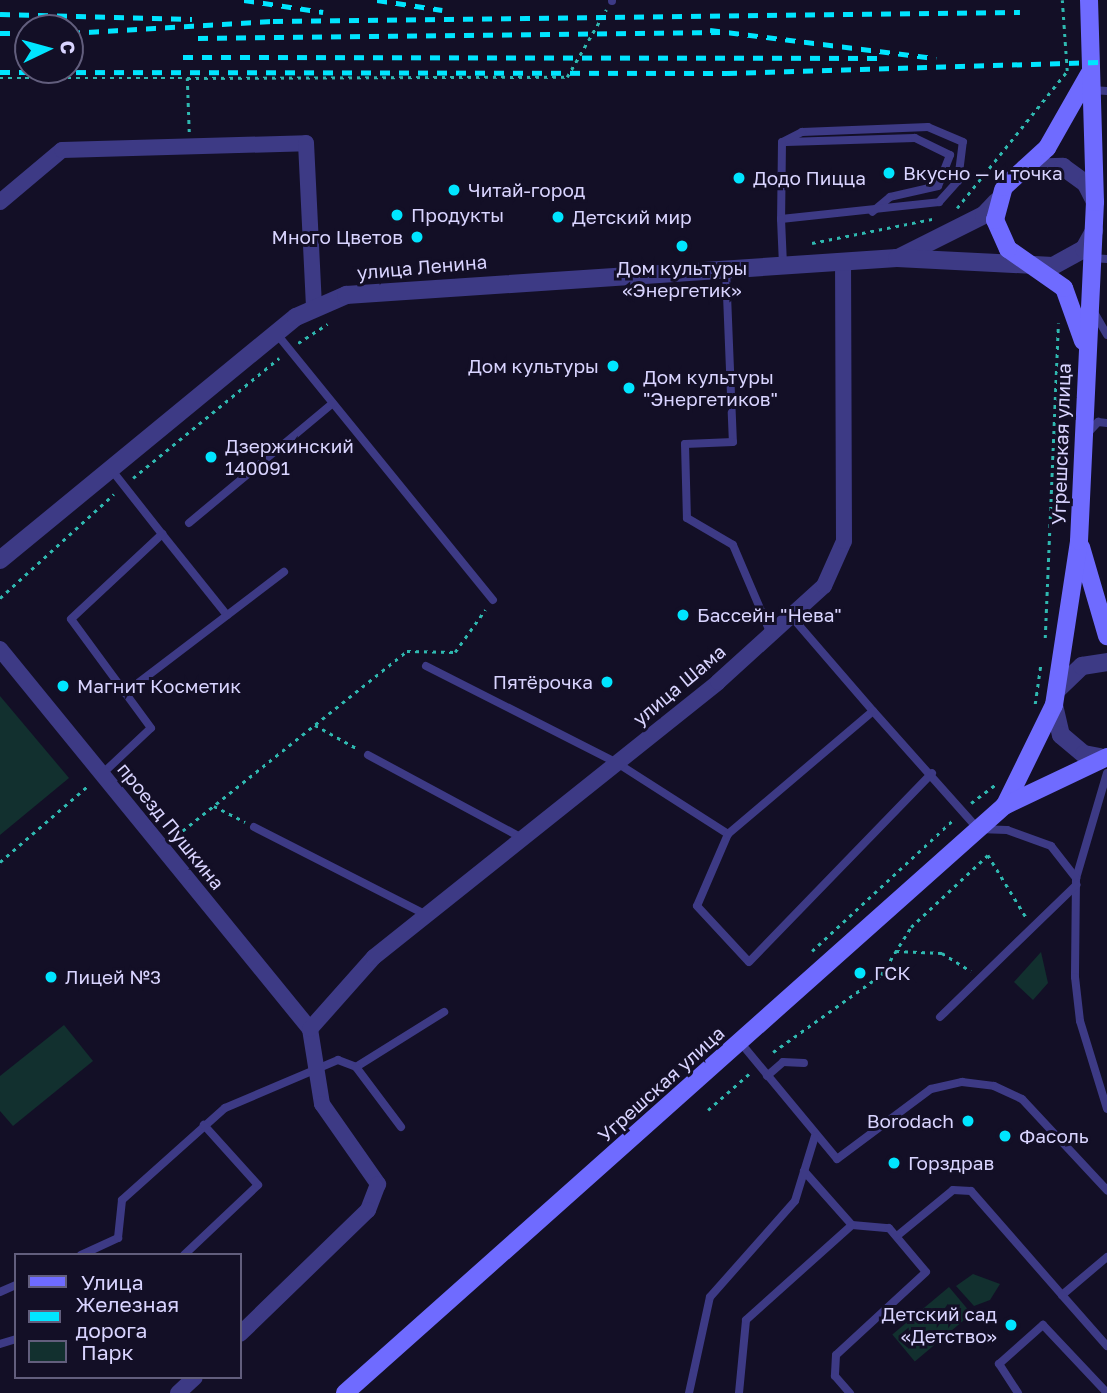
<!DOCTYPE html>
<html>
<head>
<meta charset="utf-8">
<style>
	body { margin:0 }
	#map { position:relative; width:1107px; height:1393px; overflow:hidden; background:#130f26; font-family:"Golos Text",sans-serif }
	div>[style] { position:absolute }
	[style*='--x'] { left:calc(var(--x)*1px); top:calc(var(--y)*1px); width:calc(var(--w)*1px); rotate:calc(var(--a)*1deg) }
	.green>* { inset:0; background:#12302f; transform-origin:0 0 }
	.path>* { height:2.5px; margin-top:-1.25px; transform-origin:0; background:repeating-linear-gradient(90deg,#2fb8b0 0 3.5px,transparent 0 8.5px) }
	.service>* { height:8px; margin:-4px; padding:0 4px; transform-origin:4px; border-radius:4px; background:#3d3a85 }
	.minor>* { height:16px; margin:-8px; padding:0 8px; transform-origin:8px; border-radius:8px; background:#3d3a85 }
	.tertiary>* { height:18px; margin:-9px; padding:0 9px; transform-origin:9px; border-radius:9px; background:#3d3a85 }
	.secondary>* { height:18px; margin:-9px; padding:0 9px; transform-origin:9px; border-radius:9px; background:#6f6bff }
	.rail>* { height:5px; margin-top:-2.5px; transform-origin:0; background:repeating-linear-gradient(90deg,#00e5ff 0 10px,transparent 0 19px) }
	.dots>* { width:19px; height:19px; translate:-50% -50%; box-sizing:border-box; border:4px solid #130f26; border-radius:50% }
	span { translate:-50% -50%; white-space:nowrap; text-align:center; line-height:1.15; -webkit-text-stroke:6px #130f26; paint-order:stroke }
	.poi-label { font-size:19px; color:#d9d4ff }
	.left { translate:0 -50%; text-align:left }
	.right { translate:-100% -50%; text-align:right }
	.street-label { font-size:19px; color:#d9d4ff }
	.legend { position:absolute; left:14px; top:1253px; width:228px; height:126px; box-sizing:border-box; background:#130f26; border:2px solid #625e7d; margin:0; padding:9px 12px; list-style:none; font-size:21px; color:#d9d4ff }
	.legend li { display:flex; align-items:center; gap:14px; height:35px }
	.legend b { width:35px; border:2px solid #625e7d }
	.north { position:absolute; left:14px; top:14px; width:70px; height:70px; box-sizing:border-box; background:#130f26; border:2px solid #625e7d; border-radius:50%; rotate:85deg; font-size:19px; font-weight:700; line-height:28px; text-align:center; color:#d9d4ff }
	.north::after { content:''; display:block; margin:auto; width:24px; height:32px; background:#00e5ff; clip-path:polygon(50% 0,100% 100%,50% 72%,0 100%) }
</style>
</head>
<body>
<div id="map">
	<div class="green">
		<i style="clip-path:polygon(0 696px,69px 778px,0 835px)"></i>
		<i style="clip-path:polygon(1041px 952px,1048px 983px,1033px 1000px,1014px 982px)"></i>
		<i style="clip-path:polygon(64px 1025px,93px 1061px,13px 1126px,0 1111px,0 1076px)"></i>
		<i style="clip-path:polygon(973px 1274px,1000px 1284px,990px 1300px,974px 1306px,956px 1286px)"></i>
		<i style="left:949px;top:1287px;width:35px;height:74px;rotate:50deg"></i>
	</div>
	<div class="path">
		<i style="--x:0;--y:78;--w:187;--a:0"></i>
		<i style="--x:189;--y:132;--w:54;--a:-92.1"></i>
		<i style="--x:187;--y:78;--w:380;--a:-0.2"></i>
		<i style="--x:567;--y:77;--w:78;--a:-59.8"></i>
		<i style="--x:957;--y:208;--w:176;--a:-51.2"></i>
		<i style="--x:1067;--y:71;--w:71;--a:-94"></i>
		<i style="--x:812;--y:243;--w:127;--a:-11.3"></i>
		<i style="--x:298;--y:343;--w:35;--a:-33"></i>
		<i style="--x:133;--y:478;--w:189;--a:-39.4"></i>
		<i style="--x:0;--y:598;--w:154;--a:-42.4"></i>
		<i style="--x:1045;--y:638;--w:315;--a:-87.6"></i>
		<i style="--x:1035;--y:704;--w:42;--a:-81.9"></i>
		<i style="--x:315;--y:725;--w:49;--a:29.2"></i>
		<i style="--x:971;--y:803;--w:31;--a:-37"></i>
		<i style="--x:214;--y:806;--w:35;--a:27"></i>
		<i style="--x:176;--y:836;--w:296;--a:-38.7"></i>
		<i style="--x:407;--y:651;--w:48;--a:1.2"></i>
		<i style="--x:455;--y:652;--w:52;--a:-54.5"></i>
		<i style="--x:0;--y:862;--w:118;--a:-40.9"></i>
		<i style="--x:812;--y:951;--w:192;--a:-42.9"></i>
		<i style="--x:896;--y:951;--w:46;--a:2.5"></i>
		<i style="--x:942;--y:953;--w:34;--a:32"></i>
		<i style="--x:773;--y:1052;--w:133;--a:-35.5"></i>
		<i style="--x:881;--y:975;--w:57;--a:-58"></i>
		<i style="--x:911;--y:927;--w:105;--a:-43.1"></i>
		<i style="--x:988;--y:855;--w:73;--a:58.5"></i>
		<i style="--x:708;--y:1110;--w:56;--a:-41.4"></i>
	</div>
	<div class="service">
		<i style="--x:612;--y:1;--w:1;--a:-90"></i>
		<i style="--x:1092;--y:90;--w:15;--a:4"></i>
		<i style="--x:786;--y:142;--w:129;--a:-1.8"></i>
		<i style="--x:915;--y:138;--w:39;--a:26"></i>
		<i style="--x:950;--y:155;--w:33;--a:111"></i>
		<i style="--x:938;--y:186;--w:49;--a:167.1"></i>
		<i style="--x:890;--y:197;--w:23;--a:140"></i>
		<i style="--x:781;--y:219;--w:159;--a:-6.1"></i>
		<i style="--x:939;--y:202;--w:28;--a:-48"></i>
		<i style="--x:958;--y:181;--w:39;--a:-83"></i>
		<i style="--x:963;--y:142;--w:38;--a:-157"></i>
		<i style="--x:928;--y:127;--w:126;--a:177.7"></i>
		<i style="--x:802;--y:132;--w:22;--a:153"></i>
		<i style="--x:782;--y:142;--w:77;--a:90.7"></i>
		<i style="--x:781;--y:219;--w:46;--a:87.5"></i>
		<i style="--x:1092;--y:258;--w:15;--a:4"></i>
		<i style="--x:726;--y:270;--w:172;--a:87.7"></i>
		<i style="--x:733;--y:442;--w:48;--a:177.6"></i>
		<i style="--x:685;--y:444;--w:74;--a:88.5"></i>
		<i style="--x:687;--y:518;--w:53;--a:30.4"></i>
		<i style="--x:733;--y:545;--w:97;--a:66.9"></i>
		<i style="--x:1095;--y:314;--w:24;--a:60"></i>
		<i style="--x:276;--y:333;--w:344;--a:50.9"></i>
		<i style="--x:1086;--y:435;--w:18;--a:-47"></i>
		<i style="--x:1098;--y:422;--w:9;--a:6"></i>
		<i style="--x:189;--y:523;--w:187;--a:-39.8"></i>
		<i style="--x:162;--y:534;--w:104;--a:51.3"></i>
		<i style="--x:791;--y:616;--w:125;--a:49.2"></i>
		<i style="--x:426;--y:666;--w:214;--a:26.9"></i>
		<i style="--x:617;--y:763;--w:132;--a:32.6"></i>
		<i style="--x:728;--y:834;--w:78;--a:113.3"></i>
		<i style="--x:697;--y:906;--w:76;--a:47.1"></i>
		<i style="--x:749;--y:962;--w:263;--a:-45.9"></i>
		<i style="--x:125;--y:693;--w:200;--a:-37.3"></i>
		<i style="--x:368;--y:755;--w:175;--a:28.3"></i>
		<i style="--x:1107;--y:773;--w:109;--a:106.4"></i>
		<i style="--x:1076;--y:878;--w:99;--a:90.6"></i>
		<i style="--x:1075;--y:977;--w:44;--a:83.5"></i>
		<i style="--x:1080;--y:1021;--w:92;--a:72.9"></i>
		<i style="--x:102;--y:774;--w:67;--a:-43.2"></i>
		<i style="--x:151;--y:728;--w:135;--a:-126.3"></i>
		<i style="--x:71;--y:619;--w:125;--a:-43"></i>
		<i style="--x:162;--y:534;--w:84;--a:-128.2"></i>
		<i style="--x:254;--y:827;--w:194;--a:27"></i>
		<i style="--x:728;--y:834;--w:190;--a:-40.3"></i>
		<i style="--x:873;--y:711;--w:158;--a:48.3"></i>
		<i style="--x:978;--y:829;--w:29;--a:2"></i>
		<i style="--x:1007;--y:830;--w:47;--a:20"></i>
		<i style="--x:1051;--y:846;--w:41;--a:52"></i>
		<i style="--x:940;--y:1017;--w:190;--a:-44.1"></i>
		<i style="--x:740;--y:1042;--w:152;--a:50.3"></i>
		<i style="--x:837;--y:1159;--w:117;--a:-36.7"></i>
		<i style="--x:931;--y:1089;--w:32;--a:-13"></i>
		<i style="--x:962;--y:1082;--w:32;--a:7"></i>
		<i style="--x:994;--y:1086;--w:31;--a:25"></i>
		<i style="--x:1022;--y:1099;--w:125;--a:47"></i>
		<i style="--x:356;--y:1067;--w:104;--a:-32"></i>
		<i style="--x:767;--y:1076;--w:21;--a:-41"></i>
		<i style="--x:783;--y:1062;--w:21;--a:3"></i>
		<i style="--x:804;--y:1171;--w:72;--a:48.4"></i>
		<i style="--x:852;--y:1225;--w:37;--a:5"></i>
		<i style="--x:889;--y:1228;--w:57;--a:49.9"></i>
		<i style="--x:926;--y:1272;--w:122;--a:137.3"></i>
		<i style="--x:836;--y:1355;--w:21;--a:93"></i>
		<i style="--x:835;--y:1376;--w:23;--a:49"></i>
		<i style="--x:897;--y:1236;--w:72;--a:-39.4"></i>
		<i style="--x:953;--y:1190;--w:18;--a:3"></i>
		<i style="--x:971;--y:1191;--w:138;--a:48.8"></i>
		<i style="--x:81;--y:1255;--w:41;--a:-24.7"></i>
		<i style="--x:118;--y:1238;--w:38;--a:-84"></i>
		<i style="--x:122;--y:1200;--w:138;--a:-41.8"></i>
		<i style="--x:225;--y:1108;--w:123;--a:-23"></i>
		<i style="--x:338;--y:1060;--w:19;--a:21"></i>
		<i style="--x:356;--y:1067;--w:75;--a:53.1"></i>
		<i style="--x:184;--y:1255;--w:102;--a:-43.4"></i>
		<i style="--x:258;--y:1185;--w:81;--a:-132"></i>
		<i style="--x:1107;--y:1257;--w:59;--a:139.8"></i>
		<i style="--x:1062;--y:1295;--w:68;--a:48.6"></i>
		<i style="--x:0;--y:1292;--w:17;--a:-24"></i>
		<i style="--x:0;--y:1344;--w:17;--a:-17"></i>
		<i style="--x:689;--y:1393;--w:98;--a:-77.7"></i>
		<i style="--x:710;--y:1297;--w:128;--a:-48.5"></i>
		<i style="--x:795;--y:1201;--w:68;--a:-72.9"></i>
		<i style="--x:739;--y:1393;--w:73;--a:-84.5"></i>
		<i style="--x:746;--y:1320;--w:142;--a:-41.9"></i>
		<i style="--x:1018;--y:1393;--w:35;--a:-123"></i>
		<i style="--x:999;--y:1364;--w:59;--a:-41.6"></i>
		<i style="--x:1043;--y:1325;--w:93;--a:46.7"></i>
	</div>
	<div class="minor">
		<i style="--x:0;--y:202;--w:81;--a:-40"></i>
		<i style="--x:62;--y:150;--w:244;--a:-1.6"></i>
		<i style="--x:306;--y:143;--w:166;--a:87.2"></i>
		<i style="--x:0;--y:649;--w:490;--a:50.8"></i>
		<i style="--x:310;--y:1029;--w:76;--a:80.9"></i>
		<i style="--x:322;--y:1104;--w:98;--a:55"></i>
		<i style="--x:378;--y:1184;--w:28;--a:111"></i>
		<i style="--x:368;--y:1210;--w:178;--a:135.9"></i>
		<i style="--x:310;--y:1029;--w:96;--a:-48.4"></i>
		<i style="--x:374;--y:957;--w:440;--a:-38.6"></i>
		<i style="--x:718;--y:682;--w:143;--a:-42.2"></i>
		<i style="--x:824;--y:586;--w:49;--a:-66"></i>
		<i style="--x:844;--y:541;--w:280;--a:-90.2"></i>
		<i style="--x:178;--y:1393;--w:23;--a:-43"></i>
	</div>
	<div class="tertiary">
		<i style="--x:1025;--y:168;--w:38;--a:-2"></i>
		<i style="--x:1063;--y:167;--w:29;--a:36"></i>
		<i style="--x:1086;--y:184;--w:20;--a:63"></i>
		<i style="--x:900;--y:257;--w:94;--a:-26.6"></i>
		<i style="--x:984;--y:215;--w:18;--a:-47"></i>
		<i style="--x:0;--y:560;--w:383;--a:-39.4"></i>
		<i style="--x:296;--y:317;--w:55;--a:-23.7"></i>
		<i style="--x:346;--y:295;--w:552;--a:-3.84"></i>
		<i style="--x:897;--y:258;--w:156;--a:2.9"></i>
		<i style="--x:1053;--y:266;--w:35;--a:-29"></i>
		<i style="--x:1084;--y:249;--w:21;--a:-61"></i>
		<i style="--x:1057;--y:690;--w:35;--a:-44"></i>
		<i style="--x:1082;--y:666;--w:25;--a:-9"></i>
		<i style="--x:1054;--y:705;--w:31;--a:77"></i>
		<i style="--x:1061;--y:735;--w:30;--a:40"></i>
		<i style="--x:1084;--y:754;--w:16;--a:11"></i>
	</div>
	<div class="secondary">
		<i style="--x:1083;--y:341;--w:56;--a:-109.7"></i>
		<i style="--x:1064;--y:288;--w:68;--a:-145.1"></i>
		<i style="--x:1008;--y:249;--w:32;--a:-114"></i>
		<i style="--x:995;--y:220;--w:34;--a:-75"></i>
		<i style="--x:1004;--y:187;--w:58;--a:-42.2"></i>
		<i style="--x:1047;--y:148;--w:85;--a:-60.4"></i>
		<i style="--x:1081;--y:547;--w:93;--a:73.7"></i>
		<i style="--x:1005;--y:805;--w:111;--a:-63.9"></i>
		<i style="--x:1054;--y:705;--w:166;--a:-81.3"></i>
		<i style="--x:1079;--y:541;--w:339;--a:-87.3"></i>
		<i style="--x:1095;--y:202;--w:202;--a:-91.7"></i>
		<i style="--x:345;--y:1393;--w:883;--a:-41.69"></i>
		<i style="--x:1004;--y:806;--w:114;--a:-25.4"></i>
	</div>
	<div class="rail">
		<i style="--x:244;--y:0;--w:80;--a:8.6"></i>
		<i style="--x:377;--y:0;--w:66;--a:8.7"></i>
		<i style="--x:0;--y:14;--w:192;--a:1.5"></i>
		<i style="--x:710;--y:30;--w:228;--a:7.1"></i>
		<i style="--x:0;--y:33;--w:28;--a:0"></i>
		<i style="--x:70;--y:33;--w:203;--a:-3.4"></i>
		<i style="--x:273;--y:21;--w:747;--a:-0.69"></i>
		<i style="--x:198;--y:38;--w:522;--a:-0.66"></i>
		<i style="--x:183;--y:57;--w:702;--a:0.08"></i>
		<i style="--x:0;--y:72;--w:727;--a:0.08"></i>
		<i style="--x:727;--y:73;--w:380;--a:-1.7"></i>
	</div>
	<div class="dots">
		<i style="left:889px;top:173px;background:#00e5ff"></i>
		<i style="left:739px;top:178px;background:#00e5ff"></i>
		<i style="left:454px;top:190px;background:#00e5ff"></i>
		<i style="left:397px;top:215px;background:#00e5ff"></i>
		<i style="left:558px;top:217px;background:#00e5ff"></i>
		<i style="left:417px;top:237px;background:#00e5ff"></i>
		<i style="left:682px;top:246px;background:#00e5ff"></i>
		<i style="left:613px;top:366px;background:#00e5ff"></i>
		<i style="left:629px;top:388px;background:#00e5ff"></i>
		<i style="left:211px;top:457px;background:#00e5ff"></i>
		<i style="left:683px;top:615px;background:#00e5ff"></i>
		<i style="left:607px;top:682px;background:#00e5ff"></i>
		<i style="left:63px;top:686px;background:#00e5ff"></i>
		<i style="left:860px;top:973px;background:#00e5ff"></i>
		<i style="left:51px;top:977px;background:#00e5ff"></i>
		<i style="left:968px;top:1121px;background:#00e5ff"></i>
		<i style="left:1005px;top:1136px;background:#00e5ff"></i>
		<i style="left:894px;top:1163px;background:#00e5ff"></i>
		<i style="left:1011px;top:1325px;background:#00e5ff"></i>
	</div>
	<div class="poi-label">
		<span class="left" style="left:903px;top:173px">Вкусно — и точка</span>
		<span class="left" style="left:753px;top:178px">Додо Пицца</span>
		<span class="left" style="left:468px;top:190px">Читай-город</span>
		<span class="left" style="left:411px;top:215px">Продукты</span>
		<span class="left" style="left:572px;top:217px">Детский мир</span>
		<span class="right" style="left:403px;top:237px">Много Цветов</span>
		<span style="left:682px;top:279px">Дом культуры<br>«Энергетик»</span>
		<span class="right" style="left:599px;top:366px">Дом культуры</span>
		<span class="left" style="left:643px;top:388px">Дом культуры<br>"Энергетиков"</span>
		<span class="left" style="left:225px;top:457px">Дзержинский<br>140091</span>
		<span class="left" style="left:697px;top:615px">Бассейн "Нева"</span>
		<span class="right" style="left:593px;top:682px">Пятёрочка</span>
		<span class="left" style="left:77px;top:686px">Магнит Косметик</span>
		<span class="left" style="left:874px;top:973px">ГСК</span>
		<span class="left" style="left:65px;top:977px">Лицей №3</span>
		<span class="right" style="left:954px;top:1121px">Borodach</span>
		<span class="left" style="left:1019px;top:1136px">Фасоль</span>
		<span class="left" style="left:908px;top:1163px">Горздрав</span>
		<span class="right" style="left:997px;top:1325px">Детский сад<br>«Детство»</span>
	</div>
	<div class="street-label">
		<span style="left:422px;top:267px;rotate:-5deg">улица Ленина</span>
		<span style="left:1061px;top:444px;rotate:-88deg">Угрешская улица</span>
		<span style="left:679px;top:685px;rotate:-40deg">улица Шама</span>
		<span style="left:171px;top:826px;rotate:51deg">проезд Пушкина</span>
		<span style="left:661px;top:1084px;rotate:-42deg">Угрешская улица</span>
	</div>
	<ul class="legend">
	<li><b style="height:9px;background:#6f6bff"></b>Улица</li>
	<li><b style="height:9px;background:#00e5ff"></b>Железная дорога</li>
	<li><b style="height:19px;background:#12302f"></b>Парк</li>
	</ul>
	<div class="north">С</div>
</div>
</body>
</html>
